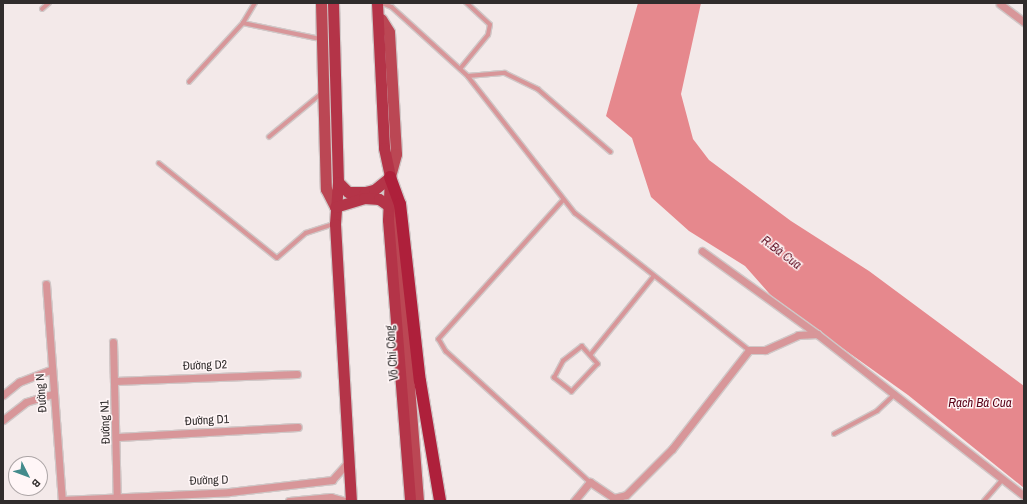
<!DOCTYPE html>
<html>
<head>
<meta charset="utf-8">
<style>
	body { margin:0 }
	#map { position:relative; width:1027px; height:504px; overflow:hidden; background:#f3e9e9; font-family:"Archivo Narrow",sans-serif }
	div>[style] { position:absolute }
	[style*='--x'] { left:calc(var(--x)*1px); top:calc(var(--y)*1px); width:calc(var(--w)*1px); rotate:calc(var(--a)*1deg) }
	.water>* { inset:0; background:#e6888d }
	.roads { filter:drop-shadow(1px 0 #d0c7c7) drop-shadow(-1px 0 #d0c7c7) drop-shadow(0 1px #d0c7c7) drop-shadow(0 -1px #d0c7c7) }
	.service>* { height:3.5px; margin:-1.75px; padding:0 1.75px; transform-origin:1.75px; border-radius:1.75px; background:#d89699 }
	.minor>* { height:7px; margin:-3.5px; padding:0 3.5px; transform-origin:3.5px; border-radius:3.5px; background:#d89699 }
	.primary>* { height:11px; margin:-5.5px; padding:0 5.5px; transform-origin:5.5px; border-radius:5.5px; background:#bb4754 }
	.trunk>* { height:11px; margin:-5.5px; padding:0 5.5px; transform-origin:5.5px; border-radius:5.5px; background:#b43448 }
	.motorway>* { height:12px; margin:-6px; padding:0 6px; transform-origin:6px; border-radius:6px; background:#ae203b }
	span { translate:-50% -50%; white-space:nowrap; text-align:center; line-height:1.15; -webkit-text-stroke:3px #fff6f7; paint-order:stroke }
	.street-label { font-size:12px; color:#302c2c }
	.water-label { font-size:13px; color:#5a0318; font-style:italic }
	.frame { position:absolute; inset:0; border:4px solid #302c2c; pointer-events:none }
	.north { position:absolute; left:8px; top:456px; width:40px; height:40px; box-sizing:border-box; background:#fff6f7; border:1px solid #aca5a6; border-radius:50%; rotate:132deg; font-size:11px; font-weight:700; line-height:16px; text-align:center; color:#302c2c }
	.north::after { content:''; display:block; margin:auto; width:14px; height:18px; background:#438b8c; clip-path:polygon(50% 0,100% 100%,50% 72%,0 100%) }
</style>
</head>
<body>
<div id="map">
	<div class="water">
		<i style="clip-path:polygon(638px 3px,701px 3px,681px 94px,693px 139px,709px 160px,791px 221px,869px 271px,1024px 386px,1024px 488px,908px 395px,775px 300px,745px 266px,689px 231px,651px 197px,632px 138px,606px 116px)"></i>
	</div>
	<div class="roads">
		<div class="service">
			<i style="--x:382;--y:3;--w:11;--a:22"></i>
			<i style="--x:392;--y:7;--w:103;--a:42.2"></i>
			<i style="--x:468;--y:76;--w:174;--a:52"></i>
			<i style="--x:575;--y:213;--w:221;--a:38.2"></i>
			<i style="--x:42;--y:9;--w:9;--a:-41"></i>
			<i style="--x:243;--y:23;--w:80;--a:11.6"></i>
			<i style="--x:460;--y:69;--w:44;--a:-50.5"></i>
			<i style="--x:488;--y:35;--w:10;--a:-79"></i>
			<i style="--x:490;--y:25;--w:33;--a:-137"></i>
			<i style="--x:468;--y:76;--w:37;--a:-5"></i>
			<i style="--x:505;--y:73;--w:37;--a:26"></i>
			<i style="--x:538;--y:89;--w:96;--a:40.8"></i>
			<i style="--x:189;--y:82;--w:80;--a:-47.5"></i>
			<i style="--x:243;--y:23;--w:23;--a:-59"></i>
			<i style="--x:269;--y:137;--w:67;--a:-39.6"></i>
			<i style="--x:159;--y:163;--w:151;--a:38.8"></i>
			<i style="--x:277;--y:258;--w:38;--a:-41"></i>
			<i style="--x:306;--y:233;--w:29;--a:-18"></i>
			<i style="--x:563;--y:201;--w:186;--a:131.9"></i>
			<i style="--x:439;--y:339;--w:14;--a:60"></i>
			<i style="--x:446;--y:351;--w:195;--a:42.3"></i>
			<i style="--x:582;--y:346;--w:24;--a:48"></i>
			<i style="--x:598;--y:364;--w:38;--a:133"></i>
			<i style="--x:572;--y:392;--w:23;--a:-142"></i>
			<i style="--x:554;--y:378;--w:19;--a:-62"></i>
			<i style="--x:563;--y:361;--w:24;--a:-38"></i>
			<i style="--x:591;--y:354;--w:100;--a:-51.1"></i>
			<i style="--x:834;--y:434;--w:49;--a:-28.1"></i>
			<i style="--x:877;--y:411;--w:25;--a:-43"></i>
			<i style="--x:984;--y:501;--w:29;--a:-49"></i>
		</div>
		<div class="minor">
			<i style="--x:1000;--y:4;--w:30;--a:37"></i>
			<i style="--x:702;--y:251;--w:142;--a:35.8"></i>
			<i style="--x:46;--y:284;--w:218;--a:85.8"></i>
			<i style="--x:113;--y:342;--w:159;--a:88.6"></i>
			<i style="--x:115;--y:381;--w:182;--a:-2.2"></i>
			<i style="--x:3;--y:395;--w:21;--a:-39"></i>
			<i style="--x:19;--y:382;--w:34;--a:-21"></i>
			<i style="--x:3;--y:420;--w:29;--a:-38"></i>
			<i style="--x:26;--y:402;--w:27;--a:-17"></i>
			<i style="--x:118;--y:437;--w:180;--a:-3.2"></i>
			<i style="--x:62;--y:500;--w:167;--a:-2.7"></i>
			<i style="--x:229;--y:492;--w:104;--a:-6.6"></i>
			<i style="--x:332;--y:480;--w:24;--a:-48"></i>
			<i style="--x:289;--y:501;--w:42;--a:-5.4"></i>
			<i style="--x:331;--y:497;--w:15;--a:16"></i>
			<i style="--x:574;--y:501;--w:25;--a:-50"></i>
			<i style="--x:590;--y:482;--w:29;--a:34"></i>
			<i style="--x:614;--y:498;--w:12;--a:-14"></i>
			<i style="--x:626;--y:495;--w:65;--a:-45"></i>
			<i style="--x:672;--y:449;--w:125;--a:-52.1"></i>
			<i style="--x:749;--y:350;--w:16;--a:0"></i>
			<i style="--x:765;--y:350;--w:36;--a:-24"></i>
			<i style="--x:798;--y:335;--w:19;--a:-3"></i>
			<i style="--x:817;--y:334;--w:263;--a:38"></i>
		</div>
		<div class="primary">
			<i style="--x:321;--y:3;--w:186;--a:88.5"></i>
			<i style="--x:326;--y:189;--w:20;--a:63"></i>
			<i style="--x:381;--y:19;--w:15;--a:58"></i>
			<i style="--x:389;--y:32;--w:122;--a:86.7"></i>
			<i style="--x:396;--y:154;--w:24;--a:105"></i>
			<i style="--x:389;--y:206;--w:17;--a:65"></i>
			<i style="--x:396;--y:221;--w:281;--a:85.5"></i>
		</div>
		<div class="trunk">
			<i style="--x:333;--y:3;--w:179;--a:88.4"></i>
			<i style="--x:338;--y:182;--w:42;--a:94.1"></i>
			<i style="--x:335;--y:224;--w:277;--a:86.7"></i>
			<i style="--x:377;--y:3;--w:145;--a:87.2"></i>
			<i style="--x:384;--y:148;--w:30;--a:78"></i>
			<i style="--x:390;--y:177;--w:43;--a:92.7"></i>
			<i style="--x:388;--y:220;--w:282;--a:85.5"></i>
			<i style="--x:338;--y:182;--w:14;--a:45"></i>
			<i style="--x:348;--y:192;--w:17;--a:0"></i>
			<i style="--x:365;--y:192;--w:9;--a:-13"></i>
			<i style="--x:374;--y:190;--w:21;--a:-39"></i>
			<i style="--x:335;--y:207;--w:30;--a:-17"></i>
			<i style="--x:364;--y:198;--w:15;--a:4"></i>
			<i style="--x:379;--y:199;--w:12;--a:35"></i>
		</div>
		<div class="motorway">
			<i style="--x:390;--y:177;--w:29;--a:70"></i>
			<i style="--x:400;--y:204;--w:178;--a:83.6"></i>
			<i style="--x:420;--y:381;--w:122;--a:80.5"></i>
		</div>
	</div>
	<div class="street-label">
		<span style="left:393px;top:353px;rotate:-94deg">Võ Chí Công</span>
		<span style="left:205px;top:366px;rotate:-2deg">Đường D2</span>
		<span style="left:42px;top:393px;rotate:-94deg">Đường N</span>
		<span style="left:207px;top:421px;rotate:-3deg">Đường D1</span>
		<span style="left:106px;top:422px;rotate:-92deg">Đường N1</span>
		<span style="left:209px;top:481px;rotate:-2deg">Đường D</span>
	</div>
	<div class="water-label">
		<span style="left:781px;top:253px;rotate:37deg">R.Bà Cua</span>
		<span style="left:980px;top:403px">Rạch Bà Cua</span>
	</div>
	<div class="frame"></div>
	<div class="north">B</div>
</div>
</body>
</html>
